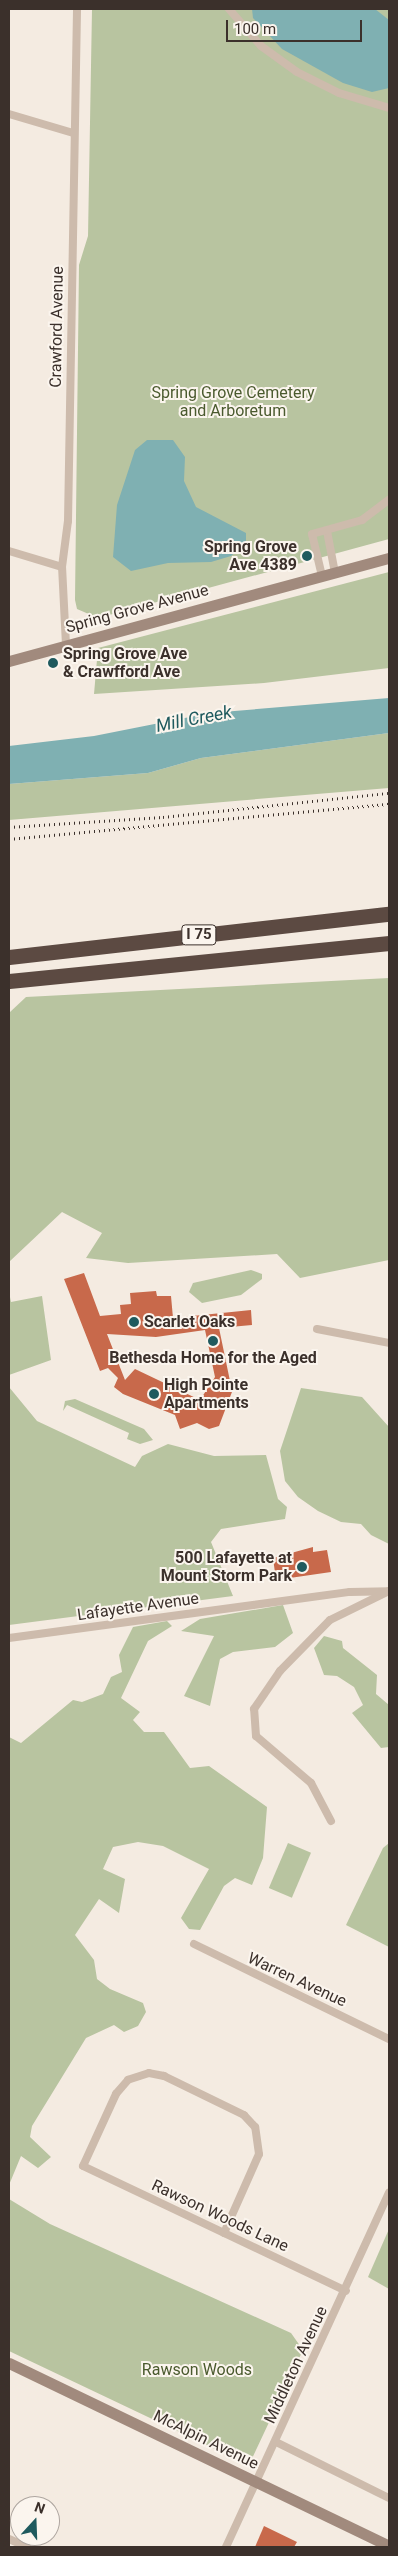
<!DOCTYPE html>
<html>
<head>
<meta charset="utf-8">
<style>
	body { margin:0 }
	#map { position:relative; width:398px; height:2556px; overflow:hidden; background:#f4ebe1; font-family:Roboto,sans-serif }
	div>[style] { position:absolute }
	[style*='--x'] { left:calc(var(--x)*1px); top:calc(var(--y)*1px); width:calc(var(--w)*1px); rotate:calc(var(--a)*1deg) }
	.green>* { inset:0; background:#b8c4a0; transform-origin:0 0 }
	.water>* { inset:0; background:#7fb0b2 }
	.building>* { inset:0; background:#c8694b }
	.street>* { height:8px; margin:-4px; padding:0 4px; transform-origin:4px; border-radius:4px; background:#cdbbac }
	.secondary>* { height:11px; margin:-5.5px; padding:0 5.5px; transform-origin:5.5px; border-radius:5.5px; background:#a18a7d }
	.highway>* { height:15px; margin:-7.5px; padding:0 7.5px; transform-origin:7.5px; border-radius:7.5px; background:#5c4a42 }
	.rail>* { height:2.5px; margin-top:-1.25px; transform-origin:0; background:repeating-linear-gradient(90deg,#3b302b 0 1px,transparent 0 5px) }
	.dots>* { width:14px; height:14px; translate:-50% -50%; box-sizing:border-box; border:2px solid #fbf5ee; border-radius:50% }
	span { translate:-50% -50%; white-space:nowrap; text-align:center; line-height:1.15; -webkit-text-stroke:4px #fbf5ee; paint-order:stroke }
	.shield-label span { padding:1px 4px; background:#fbf5ee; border:1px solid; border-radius:4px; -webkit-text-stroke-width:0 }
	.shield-label { font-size:15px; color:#3b302b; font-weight:700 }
	.street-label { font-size:16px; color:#3b302b }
	.park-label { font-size:16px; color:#4a5a2e }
	.poi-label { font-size:16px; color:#3b302b; font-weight:700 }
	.right { translate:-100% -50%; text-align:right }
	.left { translate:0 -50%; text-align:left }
	.water-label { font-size:18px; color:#1f5a5e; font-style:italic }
	.frame { position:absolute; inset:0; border:10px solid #3b302b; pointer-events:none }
	.north { position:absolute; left:10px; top:2496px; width:50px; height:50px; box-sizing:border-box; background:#fbf5ee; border:1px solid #aea6a0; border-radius:50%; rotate:20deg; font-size:14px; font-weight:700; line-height:20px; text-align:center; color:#3b302b }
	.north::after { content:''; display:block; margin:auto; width:18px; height:22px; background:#1f5a5e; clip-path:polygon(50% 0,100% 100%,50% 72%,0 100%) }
	.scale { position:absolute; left:226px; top:20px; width:136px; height:22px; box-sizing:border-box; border:2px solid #3b302b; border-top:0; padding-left:6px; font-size:15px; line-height:18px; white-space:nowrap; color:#3b302b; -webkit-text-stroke:4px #fbf5ee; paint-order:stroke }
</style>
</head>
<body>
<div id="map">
	<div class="green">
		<i style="clip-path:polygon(92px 9px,389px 9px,389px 539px,98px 618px,77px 609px,75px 600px,79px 265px,88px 236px)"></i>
		<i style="clip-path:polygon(389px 572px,389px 668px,264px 683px,94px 694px,98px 648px)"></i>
		<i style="clip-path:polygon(389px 733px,389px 788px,9px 820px,9px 784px,148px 773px,201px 758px)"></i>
		<i style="clip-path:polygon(389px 978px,389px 1260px,300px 1278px,277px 1254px,128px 1263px,86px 1258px,102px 1233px,62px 1212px,9px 1262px,9px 1013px,26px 997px)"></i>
		<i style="clip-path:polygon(251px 1270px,262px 1274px,262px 1279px,241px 1295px,202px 1303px,189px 1292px,193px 1283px)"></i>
		<i style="clip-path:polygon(9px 1292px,11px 1302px,42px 1296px,51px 1360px,9px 1375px)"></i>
		<i style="clip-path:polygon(9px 1387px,37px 1421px,135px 1467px,142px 1456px,168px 1444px,214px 1456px,266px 1455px,278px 1499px,287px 1507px,285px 1519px,221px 1529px,211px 1542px,233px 1596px,9px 1625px)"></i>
		<i style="clip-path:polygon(301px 1388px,362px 1397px,389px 1427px,389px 1544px,371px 1535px,361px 1524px,341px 1522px,318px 1511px,298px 1497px,285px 1481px,280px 1451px)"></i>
		<i style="clip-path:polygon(75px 1399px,144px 1429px,153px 1440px,140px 1444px,127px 1439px,129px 1433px,67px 1405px,63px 1411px,65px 1401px)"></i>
		<i style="clip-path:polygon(283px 1605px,293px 1633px,275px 1647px,233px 1652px,220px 1659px,210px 1706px,184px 1696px,214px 1636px,181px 1631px,200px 1619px)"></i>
		<i style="clip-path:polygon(167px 1621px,172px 1626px,148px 1641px,121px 1698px,140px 1712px,133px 1720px,144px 1732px,164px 1732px,190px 1768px,209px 1766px,267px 1807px,263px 1858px,252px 1885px,235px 1878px,224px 1886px,200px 1930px,189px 1929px,181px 1918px,209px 1869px,163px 1846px,138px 1842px,113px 1847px,103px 1869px,125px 1879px,119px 1913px,99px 1899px,75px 1935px,94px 1960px,97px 1979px,110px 1989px,143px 2003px,146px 2012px,138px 2026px,124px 2032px,114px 2025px,86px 2038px,32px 2126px,30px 2137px,51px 2157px,38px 2168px,21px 2156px,9px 2185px,9px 1737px,21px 1743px,73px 1700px,82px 1702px,103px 1694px,111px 1677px,122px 1672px,119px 1655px,133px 1627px)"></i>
		<i style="clip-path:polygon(324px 1636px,342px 1641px,343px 1648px,377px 1675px,376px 1694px,389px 1705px,389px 1747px,381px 1748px,352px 1713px,363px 1705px,354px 1687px,337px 1676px,324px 1675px,314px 1648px)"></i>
		<i style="left:288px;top:1843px;width:25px;height:49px;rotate:23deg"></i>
		<i style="clip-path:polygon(389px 1843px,389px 1947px,346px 1925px,383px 1848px)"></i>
		<i style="clip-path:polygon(9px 2199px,50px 2224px,291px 2333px,303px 2350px,249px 2465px,9px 2351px)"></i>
		<i style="clip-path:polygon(389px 2229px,389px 2289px,368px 2277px)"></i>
	</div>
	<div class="water">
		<i style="clip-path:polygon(252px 9px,375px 9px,389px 20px,389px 88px,372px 92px,343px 83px,282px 49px,253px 18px)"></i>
		<i style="clip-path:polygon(147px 440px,173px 440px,185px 457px,184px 481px,196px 507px,246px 533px,246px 543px,231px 556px,211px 562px,168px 563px,131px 571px,113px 557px,117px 505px,135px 450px)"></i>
		<i style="clip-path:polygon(389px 698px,389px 733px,201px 758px,148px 773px,9px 784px,9px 746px,94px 736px,210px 713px)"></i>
	</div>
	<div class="building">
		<i style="clip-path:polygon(evenodd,84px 1273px,100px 1316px,121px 1314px,120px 1305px,131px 1304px,130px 1293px,156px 1291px,157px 1296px,171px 1296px,173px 1318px,251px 1310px,252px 1325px,219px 1328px,230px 1381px,235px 1384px,219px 1426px,209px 1429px,197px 1423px,180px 1429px,175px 1415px,123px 1394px,114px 1387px,118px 1378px,108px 1368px,100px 1371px,64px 1279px,84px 1273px,205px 1330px,215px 1377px,200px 1400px,135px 1369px,125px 1380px,107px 1334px,156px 1337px,205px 1330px)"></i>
		<i style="clip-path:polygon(313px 1547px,313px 1552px,327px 1550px,331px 1572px,276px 1580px,273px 1558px)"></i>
		<i style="clip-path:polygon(264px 2526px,297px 2542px,294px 2547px,255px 2547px)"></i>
	</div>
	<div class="street">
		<i style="--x:229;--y:9;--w:49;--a:49.1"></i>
		<i style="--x:261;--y:46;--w:44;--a:35.8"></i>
		<i style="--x:297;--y:72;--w:47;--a:26.6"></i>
		<i style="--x:339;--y:93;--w:52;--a:16.7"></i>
		<i style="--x:9;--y:114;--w:67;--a:16.5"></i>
		<i style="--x:327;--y:531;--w:43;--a:79.2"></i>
		<i style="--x:9;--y:551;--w:55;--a:16.8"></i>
		<i style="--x:322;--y:576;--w:43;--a:-103.4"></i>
		<i style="--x:312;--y:534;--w:52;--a:-15.6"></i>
		<i style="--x:362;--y:520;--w:34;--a:-37"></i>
		<i style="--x:66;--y:645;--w:78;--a:-92.9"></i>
		<i style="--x:62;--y:567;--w:46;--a:-82.6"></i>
		<i style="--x:68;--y:521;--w:512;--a:-88.99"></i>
		<i style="--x:317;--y:1329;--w:73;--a:11"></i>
		<i style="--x:9;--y:1638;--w:344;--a:-7.7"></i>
		<i style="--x:350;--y:1592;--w:39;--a:-1"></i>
		<i style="--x:331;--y:1821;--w:43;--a:-117.8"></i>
		<i style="--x:311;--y:1783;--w:72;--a:-139.5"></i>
		<i style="--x:256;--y:1736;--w:27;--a:-94"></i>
		<i style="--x:254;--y:1709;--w:46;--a:-55.6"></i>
		<i style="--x:280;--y:1671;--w:71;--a:-45.6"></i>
		<i style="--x:330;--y:1620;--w:66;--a:-26.2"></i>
		<i style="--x:194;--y:1944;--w:217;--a:26"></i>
		<i style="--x:224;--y:2233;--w:86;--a:-66.1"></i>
		<i style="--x:259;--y:2154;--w:27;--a:-98"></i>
		<i style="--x:255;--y:2127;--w:16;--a:-133"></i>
		<i style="--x:244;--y:2115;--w:89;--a:-154"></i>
		<i style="--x:164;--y:2076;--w:15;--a:-169"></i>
		<i style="--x:149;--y:2073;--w:22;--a:162"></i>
		<i style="--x:128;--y:2080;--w:18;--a:131"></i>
		<i style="--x:116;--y:2094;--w:79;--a:114.6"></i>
		<i style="--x:83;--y:2166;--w:291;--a:25.4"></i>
		<i style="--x:276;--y:2442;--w:126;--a:26.4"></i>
		<i style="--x:9;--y:2539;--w:20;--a:24"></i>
		<i style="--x:226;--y:2547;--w:390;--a:-65.3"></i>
	</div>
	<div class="secondary">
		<i style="--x:9;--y:661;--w:394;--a:-15.2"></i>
		<i style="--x:9;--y:2363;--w:422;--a:25.7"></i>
	</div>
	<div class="highway">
		<i style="--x:9;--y:957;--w:382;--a:-6.5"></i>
		<i style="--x:9;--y:981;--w:382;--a:-5.7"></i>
	</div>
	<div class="rail">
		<i style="--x:9;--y:827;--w:154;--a:-3.7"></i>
		<i style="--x:163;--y:817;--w:227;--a:-6.1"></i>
		<i style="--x:9;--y:839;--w:382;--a:-5.3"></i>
	</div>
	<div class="dots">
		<i style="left:307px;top:556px;background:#1f5a5e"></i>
		<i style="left:53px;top:663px;background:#1f5a5e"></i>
		<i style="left:134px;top:1322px;background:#1f5a5e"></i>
		<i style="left:213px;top:1341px;background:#1f5a5e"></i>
		<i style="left:154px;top:1394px;background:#1f5a5e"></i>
		<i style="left:302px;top:1567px;background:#1f5a5e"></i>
	</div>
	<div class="shield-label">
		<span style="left:199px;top:935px">I 75</span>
	</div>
	<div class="street-label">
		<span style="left:57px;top:327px;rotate:-89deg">Crawford Avenue</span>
		<span style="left:137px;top:609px;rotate:-15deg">Spring Grove Avenue</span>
		<span style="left:138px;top:1607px;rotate:-8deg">Lafayette Avenue</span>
		<span style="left:297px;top:1980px;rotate:25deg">Warren Avenue</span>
		<span style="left:220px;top:2216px;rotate:25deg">Rawson Woods Lane</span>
		<span style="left:296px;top:2365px;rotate:-65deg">Middleton Avenue</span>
		<span style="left:206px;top:2440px;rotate:26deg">McAlpin Avenue</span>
	</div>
	<div class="park-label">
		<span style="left:233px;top:402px">Spring Grove Cemetery<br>and Arboretum</span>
		<span style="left:197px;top:2370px">Rawson Woods</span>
	</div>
	<div class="poi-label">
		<span class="right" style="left:297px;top:556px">Spring Grove<br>Ave 4389</span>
		<span class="left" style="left:63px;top:663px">Spring Grove Ave<br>&amp; Crawfford Ave</span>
		<span class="left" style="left:144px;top:1322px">Scarlet Oaks</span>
		<span style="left:213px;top:1358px">Bethesda Home for the Aged</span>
		<span class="left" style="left:164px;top:1394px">High Pointe<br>Apartments</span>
		<span class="right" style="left:292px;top:1567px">500 Lafayette at<br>Mount Storm Park</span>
	</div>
	<div class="water-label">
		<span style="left:194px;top:719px;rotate:-11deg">Mill Creek</span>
	</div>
	<div class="frame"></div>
	<div class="north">N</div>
	<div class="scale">100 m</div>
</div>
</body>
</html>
